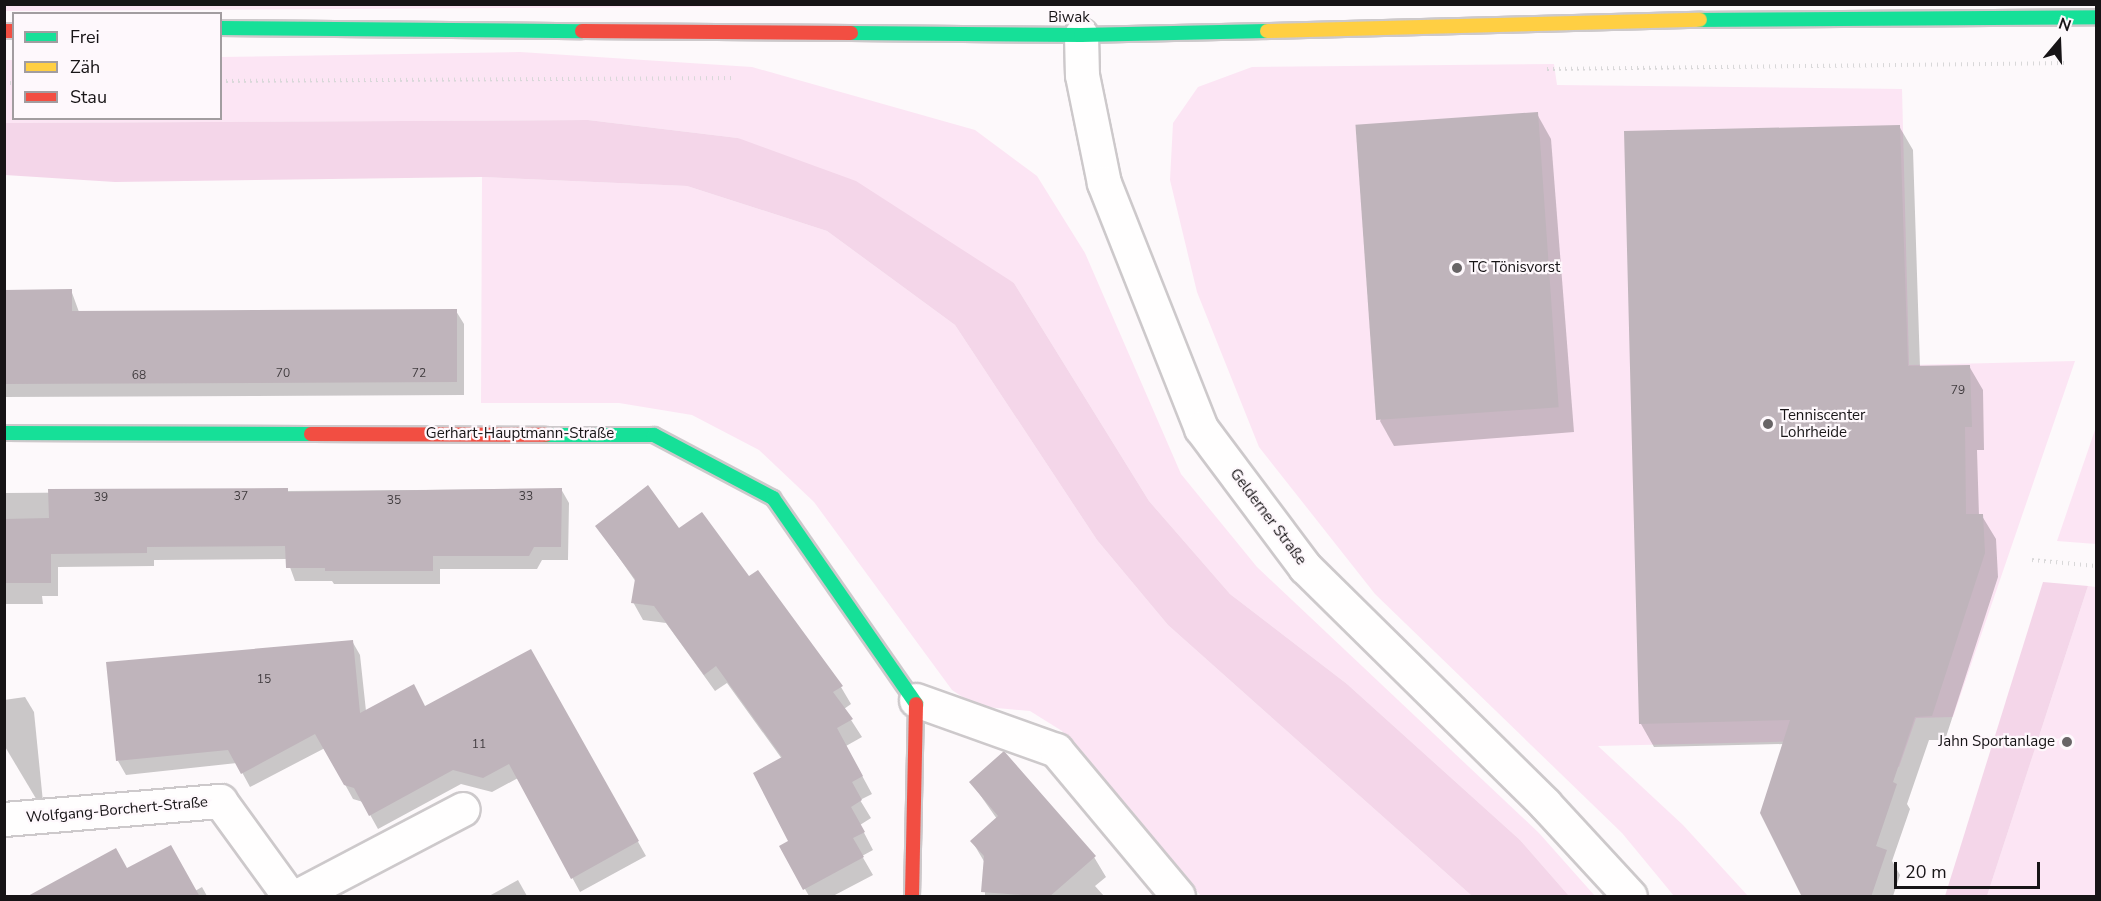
<!DOCTYPE html>
<html>
<head>
<meta charset="utf-8">
<style>
	body { margin:0 }
	#map { position:relative; width:2101px; height:901px; overflow:hidden; background:#fdf9fb; font-family:"Nunito Sans",sans-serif }
	div>[style] { position:absolute }
	[style*='--x'] { left:calc(var(--x)*1px); top:calc(var(--y)*1px); width:calc(var(--w)*1px); rotate:calc(var(--a)*1deg) }
	.green>* { inset:0; background:#fce5f4 }
	.forest>* { inset:0; background:#f4d6e9 }
	.shadow>* { inset:0; background:#0003 }
	.building>* { inset:0; background:#bfb4bb; transform-origin:0 0 }
	.path>* { height:4px; margin-top:-2px; transform-origin:0; background:repeating-linear-gradient(90deg,#d9d8d9 0 1.5px,transparent 0 6px) }
	.roads { filter:drop-shadow(2px 0 #cdc9cb) drop-shadow(-2px 0 #cdc9cb) drop-shadow(0 2px #cdc9cb) drop-shadow(0 -2px #cdc9cb) }
	.street>* { height:33px; margin:-16.5px; padding:0 16.5px; transform-origin:16.5px; border-radius:16.5px; background:#fffefe }
	.fast>* { height:14px; margin:-7px; padding:0 7px; transform-origin:7px; border-radius:7px; background:#16e098 }
	.slow>* { height:14px; margin:-7px; padding:0 7px; transform-origin:7px; border-radius:7px; background:#ffcf43 }
	.jam>* { height:14px; margin:-7px; padding:0 7px; transform-origin:7px; border-radius:7px; background:#f24e42 }
	.dots>* { width:16px; height:16px; translate:-50% -50%; box-sizing:border-box; border:3px solid #fef8fc; border-radius:50% }
	span { translate:-50% -50%; white-space:nowrap; text-align:center; line-height:1.15; -webkit-text-stroke:4.5px #fef8fc; paint-order:stroke }
	.number-label { font-size:12px; color:#413c3f }
	.number-label span { -webkit-text-stroke-width:0 }
	.street-label { font-size:15px; color:#171416 }
	.poi-label { font-size:15px; color:#171416 }
	.left { translate:0 -50%; text-align:left }
	.right { translate:-100% -50%; text-align:right }
	.frame { position:absolute; inset:0; border:6px solid #171416; pointer-events:none }
	.legend { position:absolute; left:12px; top:12px; width:210px; height:108px; box-sizing:border-box; background:#fef8fc; border:2px solid #a29da0; margin:0; padding:8px 10px; list-style:none; font-size:18px; color:#171416 }
	.legend li { display:flex; align-items:center; gap:12px; height:30px }
	.legend b { width:30px; border:2px solid #a29da0 }
	.north { position:absolute; left:2029px; top:12px; width:60px; height:60px; -webkit-text-stroke:4px #fef8fc; paint-order:stroke; rotate:19deg; font-size:16px; font-weight:700; line-height:24px; text-align:center; color:#171416 }
	.north::after { content:''; display:block; margin:auto; width:21px; height:27px; background:#171416; clip-path:polygon(50% 0,100% 100%,50% 72%,0 100%) }
	.scale { position:absolute; left:1894px; top:862px; width:146px; height:27px; box-sizing:border-box; border:3px solid #171416; border-top:0; padding-left:8px; font-size:18px; line-height:21px; white-space:nowrap; color:#171416; -webkit-text-stroke:4px #fef8fc; paint-order:stroke }
</style>
</head>
<body>
<div id="map">
	<div class="green">
		<i style="clip-path:polygon(5px 4px,1026px 4px,1026px 5px,5px 11px)"></i>
		<i style="clip-path:polygon(520px 52px,752px 67px,975px 130px,1037px 176px,1085px 253px,1181px 474px,1257px 567px,1539px 833px,1595px 896px,1569px 896px,1520px 840px,1347px 684px,1230px 594px,1149px 501px,1014px 283px,738px 138px,588px 120px,5px 123px,4px 60px,13px 60px,14px 118px,220px 118px,221px 57px)"></i>
		<i style="clip-path:polygon(1554px 64px,1557px 85px,1902px 89px,1909px 365px,2075px 361px,1953px 717px,1916px 718px,1899px 767px,1847px 750px,1850px 740px,1598px 746px,1683px 825px,1748px 896px,1674px 896px,1622px 833px,1375px 594px,1259px 447px,1197px 292px,1170px 180px,1173px 123px,1198px 87px,1252px 67px)"></i>
		<i style="clip-path:polygon(482px 177px,687px 186px,827px 231px,955px 325px,1097px 540px,1168px 625px,1472px 896px,1201px 896px,1062px 731px,1030px 711px,976px 706px,952px 690px,814px 502px,759px 450px,692px 415px,619px 403px,481px 403px)"></i>
		<i style="clip-path:polygon(2096px 427px,2096px 544px,2057px 541px)"></i>
		<i style="clip-path:polygon(2088px 586px,2096px 587px,2096px 896px,1987px 896px)"></i>
	</div>
	<div class="forest">
		<i style="clip-path:polygon(588px 120px,738px 138px,856px 181px,1014px 283px,1149px 501px,1230px 594px,1347px 684px,1520px 840px,1569px 896px,1472px 896px,1168px 625px,1097px 540px,955px 325px,827px 231px,687px 186px,482px 177px,115px 182px,5px 175px,5px 123px)"></i>
		<i style="clip-path:polygon(2043px 582px,2088px 586px,1987px 896px,1945px 896px)"></i>
	</div>
	<div class="shadow">
		<i style="clip-path:polygon(1537px 114px,1551px 139px,1574px 432px,1394px 446px,1380px 421px)"></i>
		<i style="clip-path:polygon(1899px 126px,1913px 150px,1920px 367px,1969px 366px,1983px 390px,1984px 450px,1977px 450px,1979px 516px,1982px 516px,1996px 539px,1998px 577px,1945px 740px,1929px 740px,1907px 804px,1910px 809px,1892px 861px,1900px 875px,1893px 896px,1804px 896px,1784px 744px,1654px 747px,1641px 724px)"></i>
		<i style="clip-path:polygon(71px 290px,79px 312px,456px 311px,464px 324px,464px 395px,4px 397px,4px 291px)"></i>
		<i style="clip-path:polygon(561px 489px,569px 503px,568px 560px,542px 560px,537px 569px,440px 569px,440px 584px,334px 584px,332px 581px,295px 581px,287px 559px,154px 560px,154px 566px,58px 567px,58px 596px,42px 596px,43px 604px,4px 604px,4px 493px)"></i>
		<i style="clip-path:polygon(597px 526px,679px 531px,749px 578px,841px 687px,851px 704px,844px 709px,862px 737px,846px 746px,872px 794px,860px 800px,871px 818px,860px 825px,873px 850px,862px 856px,873px 875px,833px 896px,809px 896px,781px 847px,790px 842px,782px 759px,727px 683px,715px 691px,666px 623px,643px 620px,633px 602px,636px 582px)"></i>
		<i style="clip-path:polygon(352px 641px,360px 655px,366px 711px,425px 708px,531px 651px,646px 856px,580px 892px,518px 778px,492px 792px,461px 784px,378px 829px,363px 802px,353px 799px,325px 748px,250px 787px,237px 763px,126px 775px,118px 761px)"></i>
		<i style="clip-path:polygon(25px 697px,34px 712px,44px 812px,4px 745px,4px 700px)"></i>
		<i style="clip-path:polygon(971px 782px,1094px 857px,1106px 877px,1095px 886px,1104px 896px,985px 896px,985px 863px,972px 841px,997px 819px)"></i>
		<i style="clip-path:polygon(518px 880px,527px 896px,489px 896px)"></i>
		<i style="clip-path:polygon(202px 887px,207px 896px,118px 896px,195px 891px)"></i>
	</div>
	<div class="building">
		<i style="left:1538px;top:112px;width:296px;height:183px;rotate:86deg"></i>
		<i style="clip-path:polygon(1900px 125px,1908px 366px,1970px 365px,1972px 427px,1965px 427px,1966px 514px,1983px 514px,1985px 553px,1932px 716px,1915px 717px,1893px 782px,1897px 784px,1876px 846px,1887px 850px,1871px 897px,1802px 897px,1760px 813px,1790px 720px,1639px 724px,1624px 131px)"></i>
		<i style="clip-path:polygon(72px 289px,72px 311px,457px 309px,457px 382px,4px 384px,4px 290px)"></i>
		<i style="clip-path:polygon(648px 485px,679px 528px,702px 512px,749px 576px,758px 570px,843px 686px,833px 692px,853px 719px,837px 728px,863px 776px,852px 782px,862px 800px,851px 807px,865px 832px,853px 838px,864px 857px,803px 890px,779px 846px,788px 841px,753px 773px,782px 757px,716px 666px,704px 675px,654px 606px,631px 603px,635px 579px,595px 526px)"></i>
		<i style="clip-path:polygon(288px 488px,288px 492px,562px 488px,561px 547px,534px 547px,529px 556px,433px 556px,433px 571px,325px 571px,325px 568px,286px 568px,285px 546px,147px 547px,147px 553px,51px 554px,51px 583px,4px 583px,4px 519px,49px 518px,48px 489px)"></i>
		<i style="clip-path:polygon(353px 640px,360px 713px,414px 684px,425px 706px,531px 649px,639px 841px,571px 879px,509px 764px,483px 778px,453px 770px,369px 816px,354px 788px,344px 785px,315px 734px,241px 774px,228px 750px,116px 761px,106px 662px)"></i>
		<i style="clip-path:polygon(1004px 751px,1096px 856px,1049px 897px,981px 892px,984px 856px,970px 841px,998px 816px,969px 782px)"></i>
		<i style="clip-path:polygon(171px 845px,200px 897px,26px 897px,116px 848px,127px 868px)"></i>
	</div>
	<div class="path">
		<i style="--x:1547;--y:69;--w:518;--a:-0.66"></i>
		<i style="--x:220;--y:81;--w:516;--a:-0.33"></i>
		<i style="--x:4;--y:83;--w:10;--a:0"></i>
		<i style="--x:2032;--y:560;--w:64;--a:5.4"></i>
	</div>
	<div class="roads">
		<div class="street">
			<i style="--x:1081;--y:35;--w:40;--a:88.6"></i>
			<i style="--x:1082;--y:75;--w:110;--a:78.5"></i>
			<i style="--x:1104;--y:183;--w:264;--a:68.4"></i>
			<i style="--x:1201;--y:428;--w:174;--a:53.2"></i>
			<i style="--x:1305;--y:567;--w:337;--a:44.6"></i>
			<i style="--x:1545;--y:804;--w:125;--a:47.3"></i>
			<i style="--x:916;--y:700;--w:149;--a:19.7"></i>
			<i style="--x:1056;--y:750;--w:190;--a:50.1"></i>
			<i style="--x:4;--y:819;--w:217;--a:-4.8"></i>
			<i style="--x:220;--y:801;--w:117;--a:54"></i>
			<i style="--x:297;--y:896;--w:187;--a:-27.7"></i>
		</div>
		<div class="fast">
			<i style="--x:1700;--y:20;--w:396;--a:-0.4"></i>
			<i style="--x:220;--y:28;--w:362;--a:0.5"></i>
			<i style="--x:851;--y:33;--w:230;--a:0.5"></i>
			<i style="--x:1081;--y:35;--w:186;--a:-1.2"></i>
			<i style="--x:4;--y:433;--w:307;--a:0.2"></i>
			<i style="--x:546;--y:435;--w:108;--a:0"></i>
			<i style="--x:654;--y:435;--w:135;--a:27.9"></i>
			<i style="--x:773;--y:498;--w:251;--a:55.2"></i>
		</div>
		<div class="slow">
			<i style="--x:1267;--y:31;--w:433;--a:-1.5"></i>
		</div>
		<div class="jam">
			<i style="--x:4;--y:31;--w:10;--a:0"></i>
			<i style="--x:582;--y:31;--w:269;--a:0.4"></i>
			<i style="--x:311;--y:434;--w:235;--a:0.2"></i>
			<i style="--x:912;--y:896;--w:192;--a:-88.8"></i>
		</div>
	</div>
	<div class="dots">
		<i style="left:1457px;top:268px;background:#686466"></i>
		<i style="left:1768px;top:424px;background:#686466"></i>
		<i style="left:2067px;top:742px;background:#686466"></i>
	</div>
	<div class="number-label">
		<span style="left:283px;top:374px">70</span>
		<span style="left:419px;top:374px">72</span>
		<span style="left:139px;top:376px">68</span>
		<span style="left:1958px;top:391px">79</span>
		<span style="left:241px;top:497px">37</span>
		<span style="left:526px;top:497px">33</span>
		<span style="left:101px;top:498px">39</span>
		<span style="left:394px;top:501px">35</span>
		<span style="left:264px;top:680px">15</span>
		<span style="left:479px;top:745px">11</span>
	</div>
	<div class="street-label">
		<span style="left:1069px;top:18px">Biwak</span>
		<span style="left:520px;top:434px">Gerhart-Hauptmann-Straße</span>
		<span style="left:1268px;top:517px;rotate:53deg">Gelderner Straße</span>
		<span style="left:117px;top:810px;rotate:-5deg">Wolfgang-Borchert-Straße</span>
	</div>
	<div class="poi-label">
		<span class="left" style="left:1469px;top:268px">TC Tönisvorst</span>
		<span class="left" style="left:1780px;top:424px">Tenniscenter<br>Lohrheide</span>
		<span class="right" style="left:2055px;top:742px">Jahn Sportanlage</span>
	</div>
	<div class="frame"></div>
	<ul class="legend">
	<li><b style="height:8px;background:#16e098"></b>Frei</li>
	<li><b style="height:8px;background:#ffcf43"></b>Zäh</li>
	<li><b style="height:8px;background:#f24e42"></b>Stau</li>
	</ul>
	<div class="north">N</div>
	<div class="scale">20 m</div>
</div>
</body>
</html>
